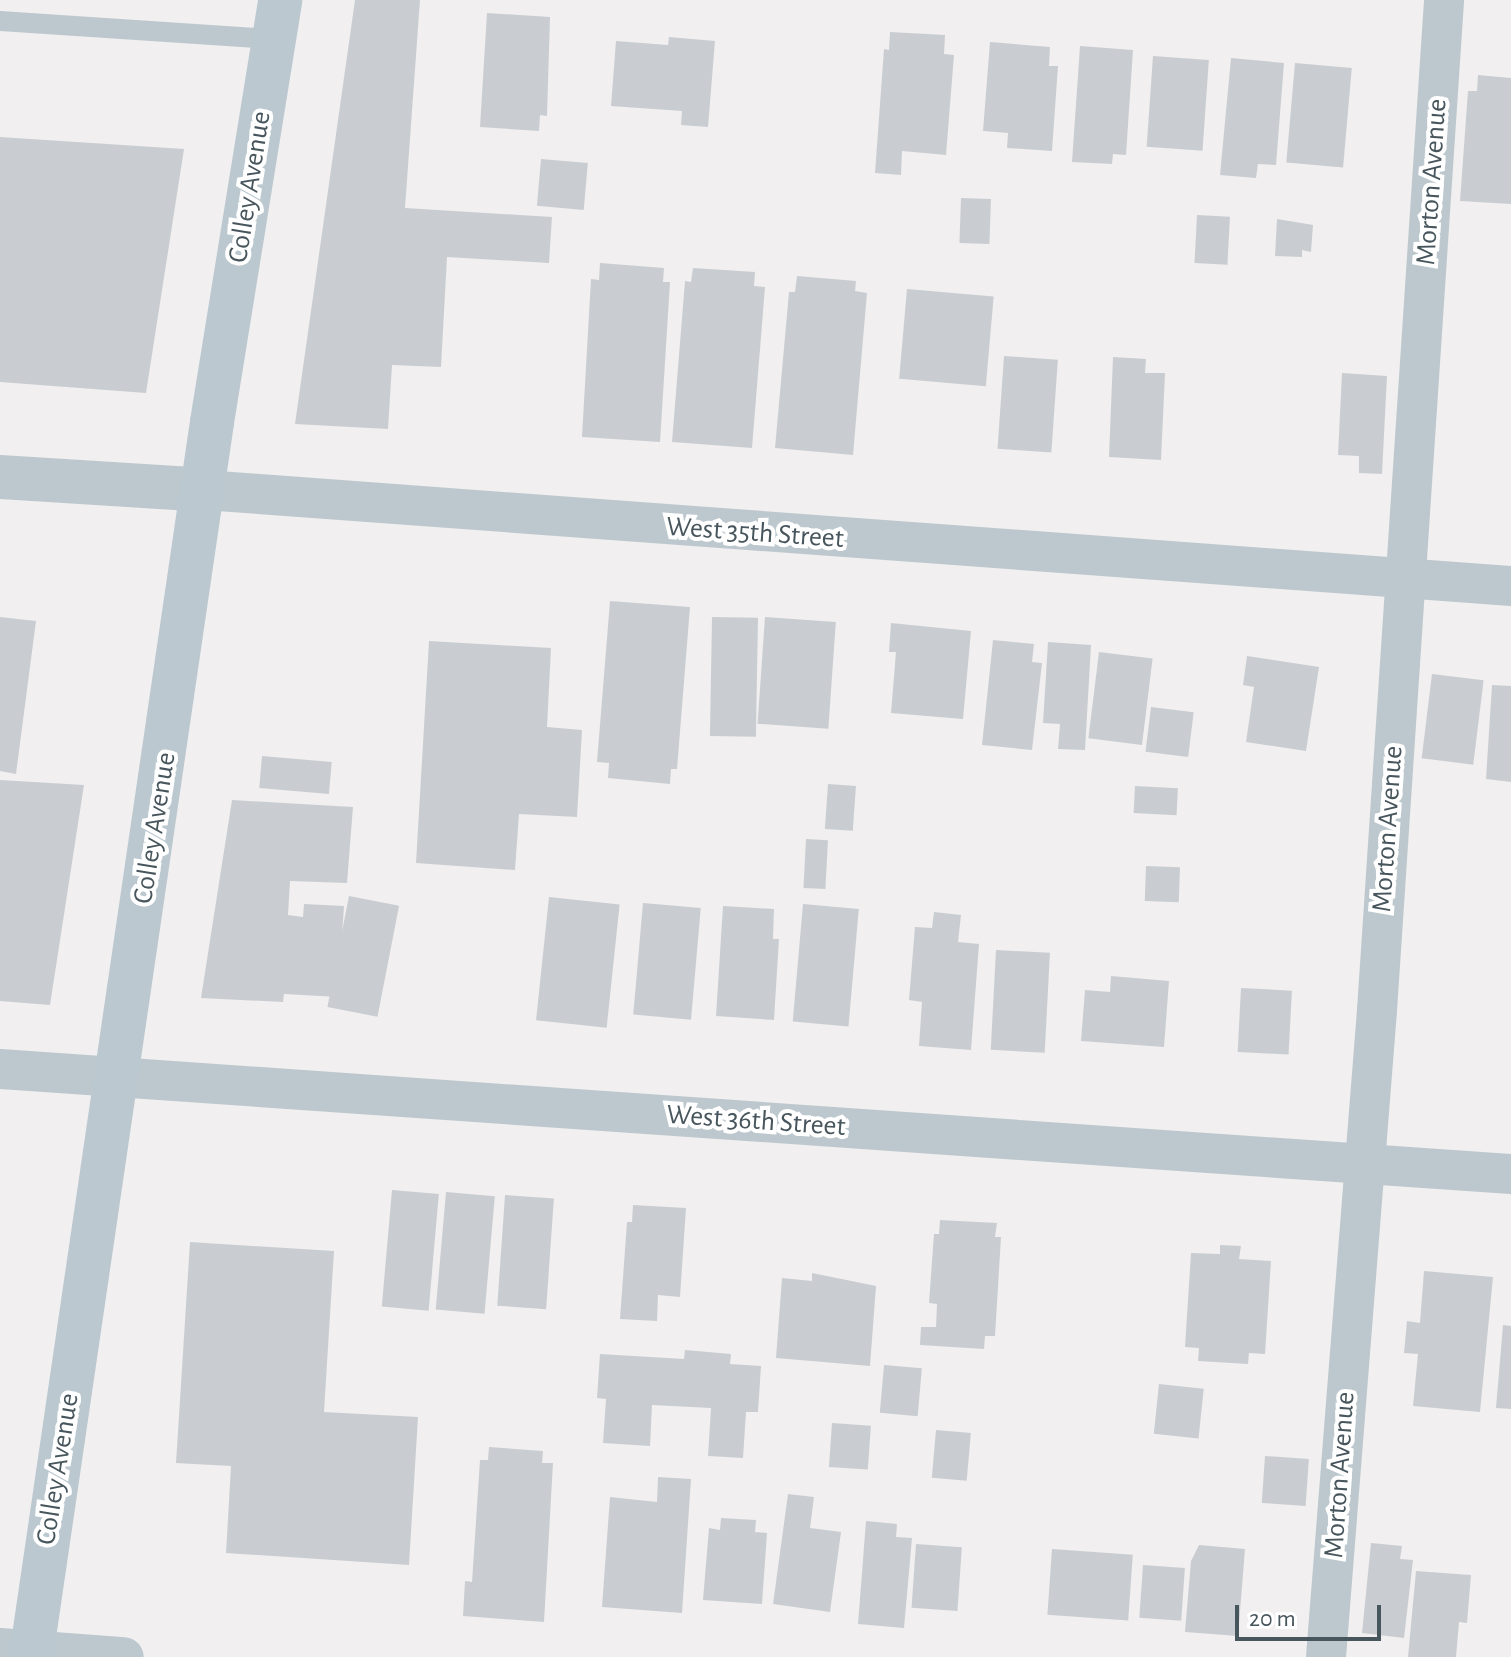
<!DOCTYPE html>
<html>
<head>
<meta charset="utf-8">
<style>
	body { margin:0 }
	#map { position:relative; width:1511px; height:1657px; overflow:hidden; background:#f1efef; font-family:"Alegreya Sans",sans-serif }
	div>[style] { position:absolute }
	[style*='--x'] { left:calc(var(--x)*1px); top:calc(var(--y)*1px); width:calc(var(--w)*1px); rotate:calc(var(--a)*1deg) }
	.building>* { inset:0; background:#c9cdd1; transform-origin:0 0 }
	.service>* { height:20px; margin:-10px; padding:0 10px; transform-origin:10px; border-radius:10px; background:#bdc8ce }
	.minor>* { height:40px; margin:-20px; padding:0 20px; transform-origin:20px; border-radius:20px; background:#bdc8ce }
	.tertiary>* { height:44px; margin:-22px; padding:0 22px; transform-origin:22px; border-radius:22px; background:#bdc8ce }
	.secondary>* { height:44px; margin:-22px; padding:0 22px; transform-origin:22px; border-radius:22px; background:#bbc8d0 }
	span { translate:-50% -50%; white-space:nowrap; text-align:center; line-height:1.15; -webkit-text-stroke:8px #fff; paint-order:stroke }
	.street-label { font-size:28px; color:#47555c }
	.scale { position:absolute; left:1235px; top:1605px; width:146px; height:36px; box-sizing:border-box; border:4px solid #47555c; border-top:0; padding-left:10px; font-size:24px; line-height:28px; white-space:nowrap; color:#47555c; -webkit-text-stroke:6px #fff; paint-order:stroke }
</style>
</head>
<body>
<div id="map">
	<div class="building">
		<i style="clip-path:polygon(355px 0,420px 0,405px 208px,552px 217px,549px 263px,447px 257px,441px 367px,392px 365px,388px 429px,295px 424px)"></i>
		<i style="clip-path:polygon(487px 13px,550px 17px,547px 116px,540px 115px,539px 131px,480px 127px)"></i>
		<i style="clip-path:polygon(890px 32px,945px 35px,944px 54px,954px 55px,946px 155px,902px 151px,901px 175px,875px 173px,884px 49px,889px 50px)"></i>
		<i style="clip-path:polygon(669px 37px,715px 41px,708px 127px,681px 125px,682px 111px,611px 106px,616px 41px,668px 45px)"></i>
		<i style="clip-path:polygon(990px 42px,1050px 47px,1049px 66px,1058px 66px,1052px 151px,1007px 148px,1008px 133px,983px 131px)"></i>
		<i style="clip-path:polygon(1080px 46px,1133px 50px,1126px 155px,1113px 154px,1112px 164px,1072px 162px)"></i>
		<i style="left:1153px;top:56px;width:56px;height:91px;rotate:4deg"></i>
		<i style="clip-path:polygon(1231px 58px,1284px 63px,1276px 165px,1258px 164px,1256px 178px,1220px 175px)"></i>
		<i style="left:1295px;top:63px;width:57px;height:100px;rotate:5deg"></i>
		<i style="clip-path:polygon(1478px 75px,1511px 78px,1511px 204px,1460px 201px,1468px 91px,1477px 91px)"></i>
		<i style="clip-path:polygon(0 137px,184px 149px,146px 393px,0 382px)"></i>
		<i style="left:541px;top:159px;width:47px;height:47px;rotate:5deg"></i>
		<i style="left:961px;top:198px;width:30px;height:45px;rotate:2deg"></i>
		<i style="left:1197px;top:215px;width:33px;height:48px;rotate:3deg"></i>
		<i style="clip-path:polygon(1277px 219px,1313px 225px,1311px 252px,1302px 250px,1302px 257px,1275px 256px)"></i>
		<i style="clip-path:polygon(600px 263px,664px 268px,663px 282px,670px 282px,660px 442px,582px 437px,591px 279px,599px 280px)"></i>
		<i style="clip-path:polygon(693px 268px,755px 272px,754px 286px,765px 287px,752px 448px,672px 442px,685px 281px,691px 282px)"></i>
		<i style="clip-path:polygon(797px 276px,856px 281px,855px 291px,867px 293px,853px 455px,775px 448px,789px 292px,795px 292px)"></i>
		<i style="left:907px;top:289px;width:87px;height:90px;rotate:5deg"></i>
		<i style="left:1004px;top:356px;width:54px;height:93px;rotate:4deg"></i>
		<i style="clip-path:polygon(1113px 357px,1146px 359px,1145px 373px,1165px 373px,1161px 460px,1109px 457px)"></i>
		<i style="clip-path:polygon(1342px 373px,1387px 376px,1382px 474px,1359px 473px,1359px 456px,1338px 455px)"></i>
		<i style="clip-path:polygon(610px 601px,690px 607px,677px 769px,671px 769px,670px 784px,608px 778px,609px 763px,597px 762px)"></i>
		<i style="clip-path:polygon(0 617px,36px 621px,16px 774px,0 771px)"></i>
		<i style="left:712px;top:617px;width:46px;height:119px;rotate:1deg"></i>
		<i style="left:765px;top:617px;width:71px;height:107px;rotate:4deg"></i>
		<i style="clip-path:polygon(891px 623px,971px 631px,963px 719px,891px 713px,896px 652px,889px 652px)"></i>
		<i style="clip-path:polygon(993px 640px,1034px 644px,1032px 662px,1042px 663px,1032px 750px,982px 745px)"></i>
		<i style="clip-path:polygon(429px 641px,551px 648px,547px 727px,582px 730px,577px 817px,519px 814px,515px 870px,416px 863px)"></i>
		<i style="clip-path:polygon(1048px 642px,1091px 645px,1085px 750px,1058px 749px,1060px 724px,1043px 723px)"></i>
		<i style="left:1099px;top:652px;width:54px;height:87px;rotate:7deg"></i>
		<i style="clip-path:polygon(1247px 656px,1319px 667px,1306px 751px,1246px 742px,1254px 687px,1243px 685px)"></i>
		<i style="left:1432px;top:674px;width:52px;height:85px;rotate:7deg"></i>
		<i style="clip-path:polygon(1492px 685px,1511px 686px,1511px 782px,1486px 779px)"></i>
		<i style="left:1151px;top:707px;width:43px;height:45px;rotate:7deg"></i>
		<i style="left:262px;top:756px;width:70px;height:32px;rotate:5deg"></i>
		<i style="clip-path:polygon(0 780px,84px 785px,50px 1005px,0 1001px)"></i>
		<i style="left:828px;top:784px;width:28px;height:45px;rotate:4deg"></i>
		<i style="left:1135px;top:786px;width:43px;height:27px;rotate:3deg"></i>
		<i style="clip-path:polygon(232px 800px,353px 807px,347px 883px,290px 881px,288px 915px,303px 917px,304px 904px,344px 906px,338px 997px,284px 994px,283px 1002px,201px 998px)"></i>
		<i style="left:806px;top:839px;width:22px;height:49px;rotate:3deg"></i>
		<i style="left:1146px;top:866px;width:34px;height:35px;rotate:2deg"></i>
		<i style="left:349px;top:896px;width:51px;height:113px;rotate:11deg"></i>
		<i style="left:549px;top:897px;width:71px;height:124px;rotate:6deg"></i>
		<i style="left:643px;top:903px;width:58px;height:112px;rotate:5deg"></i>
		<i style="left:803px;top:904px;width:56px;height:118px;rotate:5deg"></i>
		<i style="clip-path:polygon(723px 906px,774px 909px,773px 939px,779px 939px,774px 1020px,716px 1016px)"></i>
		<i style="clip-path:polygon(934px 912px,961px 915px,958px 942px,979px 944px,971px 1050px,919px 1046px,922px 1002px,909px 1000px,915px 927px,932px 928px)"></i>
		<i style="left:996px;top:950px;width:54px;height:100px;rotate:3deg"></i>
		<i style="clip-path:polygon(1111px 976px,1169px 981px,1164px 1047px,1081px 1041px,1085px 990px,1110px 992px)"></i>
		<i style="left:1241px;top:988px;width:51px;height:64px;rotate:3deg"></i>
		<i style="left:392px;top:1190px;width:47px;height:117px;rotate:5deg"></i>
		<i style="left:446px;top:1192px;width:49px;height:118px;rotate:5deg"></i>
		<i style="left:505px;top:1195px;width:49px;height:111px;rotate:4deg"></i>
		<i style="clip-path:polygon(633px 1205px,686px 1208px,680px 1297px,658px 1295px,657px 1321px,620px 1319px,627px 1222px,632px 1222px)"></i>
		<i style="clip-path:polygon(940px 1220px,997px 1223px,995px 1237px,1001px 1237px,995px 1336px,985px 1336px,984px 1349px,920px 1345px,921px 1327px,936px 1327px,937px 1304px,929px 1303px,934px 1234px,939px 1234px)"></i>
		<i style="clip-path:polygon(190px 1242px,334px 1251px,324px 1412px,418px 1417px,409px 1565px,226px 1553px,231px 1466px,176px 1463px)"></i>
		<i style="clip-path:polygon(1220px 1245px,1241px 1246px,1239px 1259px,1271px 1261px,1265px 1354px,1249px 1353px,1248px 1364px,1198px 1361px,1199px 1348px,1185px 1347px,1191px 1253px,1220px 1254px)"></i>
		<i style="clip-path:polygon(1424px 1271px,1493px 1277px,1480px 1412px,1413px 1406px,1418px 1354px,1404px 1353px,1407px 1321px,1420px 1323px)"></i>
		<i style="clip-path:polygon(812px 1273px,876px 1286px,870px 1366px,776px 1358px,782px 1278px,812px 1281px)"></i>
		<i style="clip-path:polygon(1503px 1325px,1511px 1326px,1511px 1409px,1496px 1408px)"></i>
		<i style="clip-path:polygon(685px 1350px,731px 1354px,730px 1364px,761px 1366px,758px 1412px,746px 1412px,743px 1458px,708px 1456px,711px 1408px,652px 1405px,650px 1446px,603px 1443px,606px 1399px,597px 1398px,600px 1354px,684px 1359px)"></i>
		<i style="left:884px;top:1365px;width:38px;height:48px;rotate:5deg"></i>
		<i style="left:1159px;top:1384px;width:45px;height:50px;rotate:6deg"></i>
		<i style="left:832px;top:1423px;width:39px;height:44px;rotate:4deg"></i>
		<i style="left:936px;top:1430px;width:35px;height:48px;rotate:5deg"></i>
		<i style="clip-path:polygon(489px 1447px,543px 1451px,542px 1463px,553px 1463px,544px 1622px,463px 1616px,465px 1581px,472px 1582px,480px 1460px,488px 1460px)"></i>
		<i style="left:1265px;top:1456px;width:44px;height:47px;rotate:4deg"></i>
		<i style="clip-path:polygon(658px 1477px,691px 1479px,682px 1613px,602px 1607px,610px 1497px,657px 1502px)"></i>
		<i style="clip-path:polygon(788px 1494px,814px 1497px,810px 1528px,841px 1532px,830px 1612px,773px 1604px)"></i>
		<i style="clip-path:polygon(721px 1518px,756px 1520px,755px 1532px,767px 1533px,762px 1604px,703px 1600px,709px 1528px,720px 1530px)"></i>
		<i style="clip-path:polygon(866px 1521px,897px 1524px,896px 1537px,912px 1538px,904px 1628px,858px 1624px)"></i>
		<i style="clip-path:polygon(1371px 1543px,1402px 1546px,1400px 1559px,1413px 1560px,1404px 1638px,1362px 1633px)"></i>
		<i style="left:916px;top:1544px;width:46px;height:64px;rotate:4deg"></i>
		<i style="clip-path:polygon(1199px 1545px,1245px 1549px,1238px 1636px,1185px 1632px,1191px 1561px)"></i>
		<i style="left:1052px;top:1549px;width:81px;height:66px;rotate:4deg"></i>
		<i style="left:1143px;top:1565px;width:42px;height:53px;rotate:4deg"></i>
		<i style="clip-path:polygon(1416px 1571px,1471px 1575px,1467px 1623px,1459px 1622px,1456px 1657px,1408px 1657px)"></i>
	</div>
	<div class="service">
		<i style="--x:0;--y:21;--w:275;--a:3.8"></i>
	</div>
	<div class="minor">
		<i style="--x:204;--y:490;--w:1311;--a:4.2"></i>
		<i style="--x:0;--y:1069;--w:1515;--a:3.98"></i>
		<i style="--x:0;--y:1648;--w:124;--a:4.2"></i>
		<i style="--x:1326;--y:1657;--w:649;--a:-85.49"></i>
		<i style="--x:1377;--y:1010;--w:1012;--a:-86.2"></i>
	</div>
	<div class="tertiary">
		<i style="--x:0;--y:477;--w:204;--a:3.6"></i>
	</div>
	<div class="secondary">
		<i style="--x:31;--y:1657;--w:1248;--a:-81.66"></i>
		<i style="--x:212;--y:422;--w:427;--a:-80.8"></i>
	</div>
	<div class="street-label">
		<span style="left:1432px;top:182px;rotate:-86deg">Morton Avenue</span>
		<span style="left:250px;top:187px;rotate:-81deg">Colley Avenue</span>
		<span style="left:755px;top:533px;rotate:4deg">West 35th Street</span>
		<span style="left:155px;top:828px;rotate:-81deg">Colley Avenue</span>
		<span style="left:1388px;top:829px;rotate:-86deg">Morton Avenue</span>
		<span style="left:756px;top:1121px;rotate:4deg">West 36th Street</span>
		<span style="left:58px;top:1469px;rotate:-81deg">Colley Avenue</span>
		<span style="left:1340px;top:1475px;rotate:-86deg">Morton Avenue</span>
	</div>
	<div class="scale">20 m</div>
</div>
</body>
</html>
